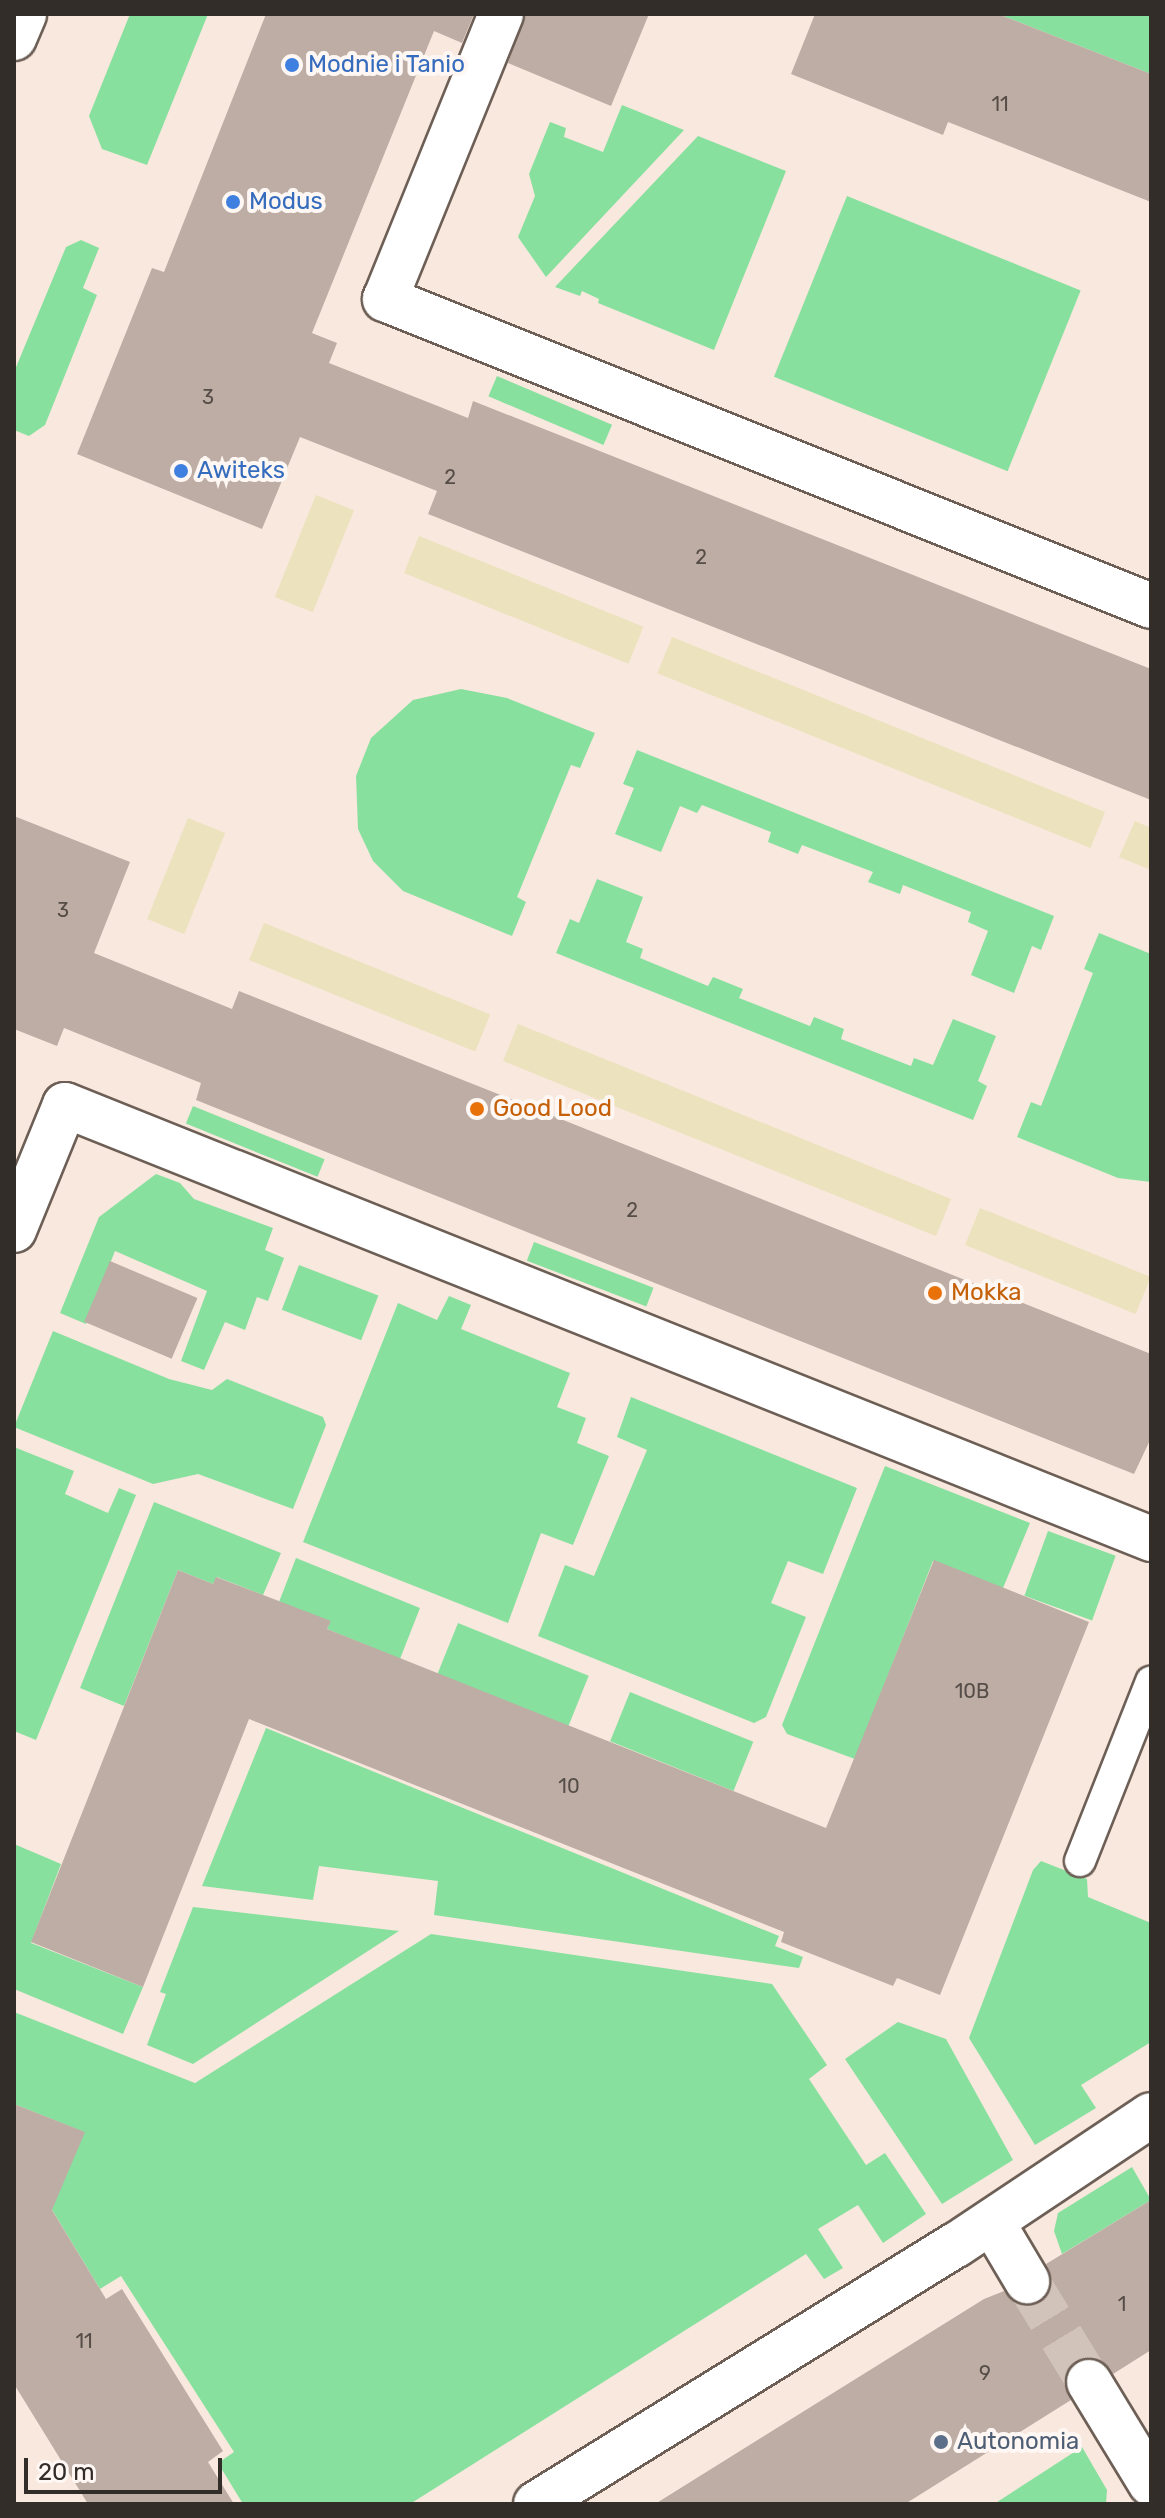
<!DOCTYPE html>
<html>
<head>
<meta charset="utf-8">
<style>
	body { margin:0 }
	#map { position:relative; width:1165px; height:2518px; overflow:hidden; background:#f9e8dd; font-family:Rubik,sans-serif }
	div>[style] { position:absolute }
	[style*='--x'] { left:calc(var(--x)*1px); top:calc(var(--y)*1px); width:calc(var(--w)*1px); rotate:calc(var(--a)*1deg) }
	.green>* { inset:0; background:#88e09f; transform-origin:0 0 }
	.sand>* { inset:0; background:#ece2bd; transform-origin:0 0 }
	.building>* { inset:0; background:#bdada4; transform-origin:0 0 }
	.street-tunnel>* { height:44px; margin-top:-22px; transform-origin:0; background:repeating-linear-gradient(90deg,#d1c3b9 0 44px,transparent 0 66px) }
	.roads { filter:drop-shadow(2px 0 #6d5f56) drop-shadow(-2px 0 #6d5f56) drop-shadow(0 2px #6d5f56) drop-shadow(0 -2px #6d5f56) }
	.lane>* { height:30px; margin:-15px; padding:0 15px; transform-origin:15px; border-radius:15px; background:#fff }
	.street>* { height:44px; margin:-22px; padding:0 22px; transform-origin:22px; border-radius:22px; background:#fff }
	.secondary>* { height:44px; margin:-22px; padding:0 22px; transform-origin:22px; border-radius:22px; background:#fff }
	.dots>* { width:22px; height:22px; translate:-50% -50%; box-sizing:border-box; border:4px solid #fef7f3; border-radius:50% }
	span { translate:-50% -50%; white-space:nowrap; text-align:center; line-height:1.15; -webkit-text-stroke:8px #fef7f3; paint-order:stroke }
	.number-label { font-size:20px; color:#564d48 }
	.number-label span { -webkit-text-stroke-width:0 }
	.shop-label { font-size:24px; color:#366cbe }
	.left { translate:0 -50%; text-align:left }
	.food-label { font-size:24px; color:#c56008 }
	.service-label { font-size:24px; color:#4e5e75 }
	.frame { position:absolute; inset:0; border:16px solid #332d29; pointer-events:none }
	.scale { position:absolute; left:24px; top:2458px; width:198px; height:36px; box-sizing:border-box; border:4px solid #332d29; border-top:0; padding-left:10px; font-size:24px; line-height:28px; white-space:nowrap; color:#332d29; -webkit-text-stroke:6px #fef7f3; paint-order:stroke }
</style>
</head>
<body>
<div id="map">
	<div class="green">
		<i style="clip-path:polygon(130px 14px,208px 14px,147px 165px,102px 149px,89px 116px)"></i>
		<i style="clip-path:polygon(998px 14px,1151px 14px,1151px 74px)"></i>
		<i style="clip-path:polygon(622px 105px,684px 130px,546px 277px,518px 237px,535px 196px,529px 174px,550px 122px,566px 128px,564px 137px,603px 152px)"></i>
		<i style="clip-path:polygon(698px 136px,786px 171px,714px 350px,598px 303px,599px 299px,582px 291px,580px 296px,555px 287px)"></i>
		<i style="left:847px;top:196px;width:252px;height:195px;rotate:22deg"></i>
		<i style="clip-path:polygon(81px 240px,99px 248px,83px 288px,97px 295px,45px 425px,29px 436px,14px 430px,14px 372px,66px 247px)"></i>
		<i style="left:497px;top:376px;width:125px;height:22px;rotate:23deg"></i>
		<i style="clip-path:polygon(461px 689px,507px 698px,595px 733px,580px 768px,571px 765px,517px 897px,526px 902px,512px 936px,403px 891px,373px 861px,358px 829px,356px 776px,371px 738px,413px 700px)"></i>
		<i style="clip-path:polygon(637px 750px,1054px 916px,1041px 950px,1032px 946px,1014px 993px,971px 975px,988px 931px,968px 922px,971px 912px,903px 885px,900px 894px,868px 882px,873px 872px,802px 845px,798px 854px,768px 842px,771px 832px,702px 805px,697px 813px,680px 806px,661px 852px,615px 834px,634px 788px,623px 784px)"></i>
		<i style="clip-path:polygon(597px 879px,643px 897px,626px 942px,643px 949px,640px 958px,708px 986px,713px 977px,743px 989px,739px 998px,810px 1026px,814px 1017px,844px 1029px,841px 1039px,911px 1066px,914px 1058px,933px 1065px,953px 1019px,996px 1036px,978px 1081px,987px 1086px,973px 1120px,556px 953px,570px 919px,579px 923px)"></i>
		<i style="clip-path:polygon(1099px 933px,1151px 954px,1151px 1182px,1118px 1178px,1017px 1137px,1031px 1102px,1041px 1106px,1093px 973px,1084px 969px)"></i>
		<i style="left:193px;top:1106px;width:142px;height:19px;rotate:22deg"></i>
		<i style="clip-path:polygon(156px 1174px,180px 1183px,194px 1199px,273px 1228px,265px 1250px,284px 1258px,268px 1301px,257px 1297px,245px 1330px,225px 1322px,204px 1370px,181px 1361px,207px 1291px,115px 1251px,86px 1324px,60px 1313px,99px 1217px)"></i>
		<i style="left:534px;top:1242px;width:128px;height:20px;rotate:21deg"></i>
		<i style="left:299px;top:1265px;width:85px;height:48px;rotate:21deg"></i>
		<i style="clip-path:polygon(449px 1296px,471px 1305px,461px 1329px,570px 1373px,557px 1407px,586px 1418px,577px 1443px,609px 1456px,573px 1545px,541px 1533px,508px 1623px,303px 1542px,398px 1303px,437px 1320px)"></i>
		<i style="clip-path:polygon(53px 1331px,169px 1379px,212px 1390px,227px 1379px,323px 1417px,326px 1425px,293px 1509px,198px 1474px,153px 1484px,14px 1427px)"></i>
		<i style="clip-path:polygon(631px 1397px,857px 1488px,823px 1574px,788px 1561px,771px 1603px,806px 1617px,766px 1717px,754px 1723px,538px 1636px,565px 1565px,594px 1576px,647px 1450px,617px 1437px)"></i>
		<i style="clip-path:polygon(14px 1447px,74px 1471px,65px 1494px,108px 1513px,119px 1488px,136px 1495px,36px 1740px,14px 1731px)"></i>
		<i style="clip-path:polygon(885px 1466px,1030px 1523px,1003px 1588px,933px 1561px,855px 1759px,787px 1734px,782px 1725px)"></i>
		<i style="clip-path:polygon(154px 1502px,281px 1553px,263px 1595px,217px 1577px,213px 1584px,178px 1570px,124px 1706px,80px 1688px)"></i>
		<i style="left:1048px;top:1531px;width:72px;height:69px;rotate:20deg"></i>
		<i style="clip-path:polygon(296px 1558px,420px 1608px,400px 1659px,327px 1629px,330px 1622px,279px 1602px)"></i>
		<i style="left:458px;top:1623px;width:141px;height:55px;rotate:22deg"></i>
		<i style="left:630px;top:1692px;width:133px;height:53px;rotate:22deg"></i>
		<i style="clip-path:polygon(266px 1728px,779px 1936px,775px 1946px,803px 1957px,799px 1968px,434px 1915px,438px 1881px,319px 1866px,313px 1900px,202px 1886px)"></i>
		<i style="clip-path:polygon(14px 1844px,61px 1864px,31px 1943px,143px 1987px,123px 2034px,14px 1989px)"></i>
		<i style="clip-path:polygon(1041px 1861px,1087px 1879px,1088px 1897px,1151px 1923px,1151px 2042px,1081px 2085px,1096px 2108px,1035px 2145px,969px 2038px,1033px 1870px)"></i>
		<i style="clip-path:polygon(193px 1907px,399px 1931px,193px 2064px,147px 2045px,166px 1994px,160px 1992px)"></i>
		<i style="clip-path:polygon(431px 1934px,772px 1984px,827px 2065px,809px 2079px,866px 2165px,885px 2153px,926px 2214px,883px 2243px,858px 2205px,818px 2229px,843px 2268px,824px 2279px,806px 2254px,410px 2504px,243px 2504px,218px 2463px,234px 2452px,121px 2276px,100px 2289px,51px 2208px,84px 2132px,14px 2104px,14px 2012px,195px 2083px)"></i>
		<i style="clip-path:polygon(898px 2022px,946px 2039px,1013px 2160px,942px 2204px,845px 2059px)"></i>
		<i style="clip-path:polygon(1132px 2167px,1151px 2200px,1062px 2254px,1054px 2231px,1058px 2213px)"></i>
		<i style="clip-path:polygon(1082px 2447px,1107px 2490px,1106px 2504px,994px 2504px)"></i>
	</div>
	<div class="sand">
		<i style="left:316px;top:495px;width:41px;height:110px;rotate:22deg"></i>
		<i style="left:419px;top:536px;width:242px;height:40px;rotate:22deg"></i>
		<i style="left:672px;top:637px;width:467px;height:39px;rotate:22deg"></i>
		<i style="left:188px;top:818px;width:40px;height:109px;rotate:22deg"></i>
		<i style="clip-path:polygon(1135px 821px,1151px 828px,1151px 870px,1119px 857px)"></i>
		<i style="left:264px;top:923px;width:244px;height:40px;rotate:22deg"></i>
		<i style="left:518px;top:1024px;width:467px;height:40px;rotate:22deg"></i>
		<i style="left:980px;top:1208px;width:184px;height:40px;rotate:22deg"></i>
	</div>
	<div class="building">
		<i style="clip-path:polygon(266px 14px,474px 14px,462px 43px,434px 31px,312px 333px,337px 343px,329px 363px,468px 418px,473px 401px,1151px 669px,1151px 800px,428px 514px,437px 491px,300px 437px,262px 529px,77px 454px,152px 268px,164px 272px)"></i>
		<i style="clip-path:polygon(525px 14px,649px 14px,611px 106px,508px 63px)"></i>
		<i style="clip-path:polygon(815px 14px,998px 14px,1151px 74px,1151px 202px,948px 122px,943px 135px,791px 74px)"></i>
		<i style="clip-path:polygon(14px 816px,130px 862px,94px 953px,232px 1009px,239px 991px,1151px 1354px,1151px 1438px,1134px 1474px,196px 1100px,201px 1083px,64px 1028px,57px 1046px,14px 1029px)"></i>
		<i style="left:110px;top:1261px;width:95px;height:66px;rotate:23deg"></i>
		<i style="clip-path:polygon(934px 1560px,1089px 1622px,940px 1995px,897px 1978px,893px 1986px,781px 1942px,784px 1932px,249px 1719px,143px 1987px,31px 1942px,178px 1570px,213px 1584px,216px 1577px,331px 1621px,327px 1629px,826px 1828px)"></i>
		<i style="clip-path:polygon(14px 2104px,85px 2132px,52px 2210px,106px 2299px,122px 2289px,223px 2451px,208px 2462px,234px 2504px,88px 2504px,14px 2384px)"></i>
		<i style="clip-path:polygon(1151px 2200px,1151px 2350px,1113px 2374px,1100px 2360px,1075px 2361px,1064px 2382px,1071px 2400px,905px 2504px,655px 2504px,984px 2299px,1004px 2291px,1015px 2303px,1040px 2302px,1052px 2281px,1046px 2264px)"></i>
	</div>
	<div class="street-tunnel">
		<i style="--x:1027;--y:2281;--w:119;--a:58.5"></i>
	</div>
	<div class="roads">
		<div class="lane">
			<i style="--x:1080;--y:1861;--w:193;--a:-68.4"></i>
		</div>
		<div class="street">
			<i style="--x:501;--y:14;--w:308;--a:112.1"></i>
			<i style="--x:385;--y:299;--w:825;--a:21.84"></i>
			<i style="--x:14;--y:1230;--w:135;--a:-67.8"></i>
			<i style="--x:65;--y:1105;--w:1170;--a:21.78"></i>
			<i style="--x:992;--y:2222;--w:69;--a:59.3"></i>
			<i style="--x:1089;--y:2382;--w:119;--a:58.7"></i>
			<i style="--x:536;--y:2504;--w:493;--a:-31.7"></i>
			<i style="--x:956;--y:2245;--w:234;--a:-33.7"></i>
		</div>
		<div class="secondary">
			<i style="--x:14;--y:38;--w:26;--a:-67"></i>
		</div>
	</div>
	<div class="dots">
		<i style="left:292px;top:65px;background:#3f7fe0"></i>
		<i style="left:233px;top:202px;background:#3f7fe0"></i>
		<i style="left:181px;top:471px;background:#3f7fe0"></i>
		<i style="left:477px;top:1109px;background:#e8710a"></i>
		<i style="left:935px;top:1293px;background:#e8710a"></i>
		<i style="left:941px;top:2442px;background:#5c6f8a"></i>
	</div>
	<div class="number-label">
		<span style="left:1000px;top:104px">11</span>
		<span style="left:208px;top:397px">3</span>
		<span style="left:450px;top:477px">2</span>
		<span style="left:701px;top:557px">2</span>
		<span style="left:63px;top:910px">3</span>
		<span style="left:632px;top:1210px">2</span>
		<span style="left:972px;top:1691px">10B</span>
		<span style="left:569px;top:1786px">10</span>
		<span style="left:1122px;top:2304px">1</span>
		<span style="left:84px;top:2341px">11</span>
		<span style="left:985px;top:2373px">9</span>
	</div>
	<div class="shop-label">
		<span class="left" style="left:308px;top:65px">Modnie i Tanio</span>
		<span class="left" style="left:249px;top:202px">Modus</span>
		<span class="left" style="left:197px;top:471px">Awiteks</span>
	</div>
	<div class="food-label">
		<span class="left" style="left:493px;top:1109px">Good Lood</span>
		<span class="left" style="left:951px;top:1293px">Mokka</span>
	</div>
	<div class="service-label">
		<span class="left" style="left:957px;top:2442px">Autonomia</span>
	</div>
	<div class="frame"></div>
	<div class="scale">20 m</div>
</div>
</body>
</html>
